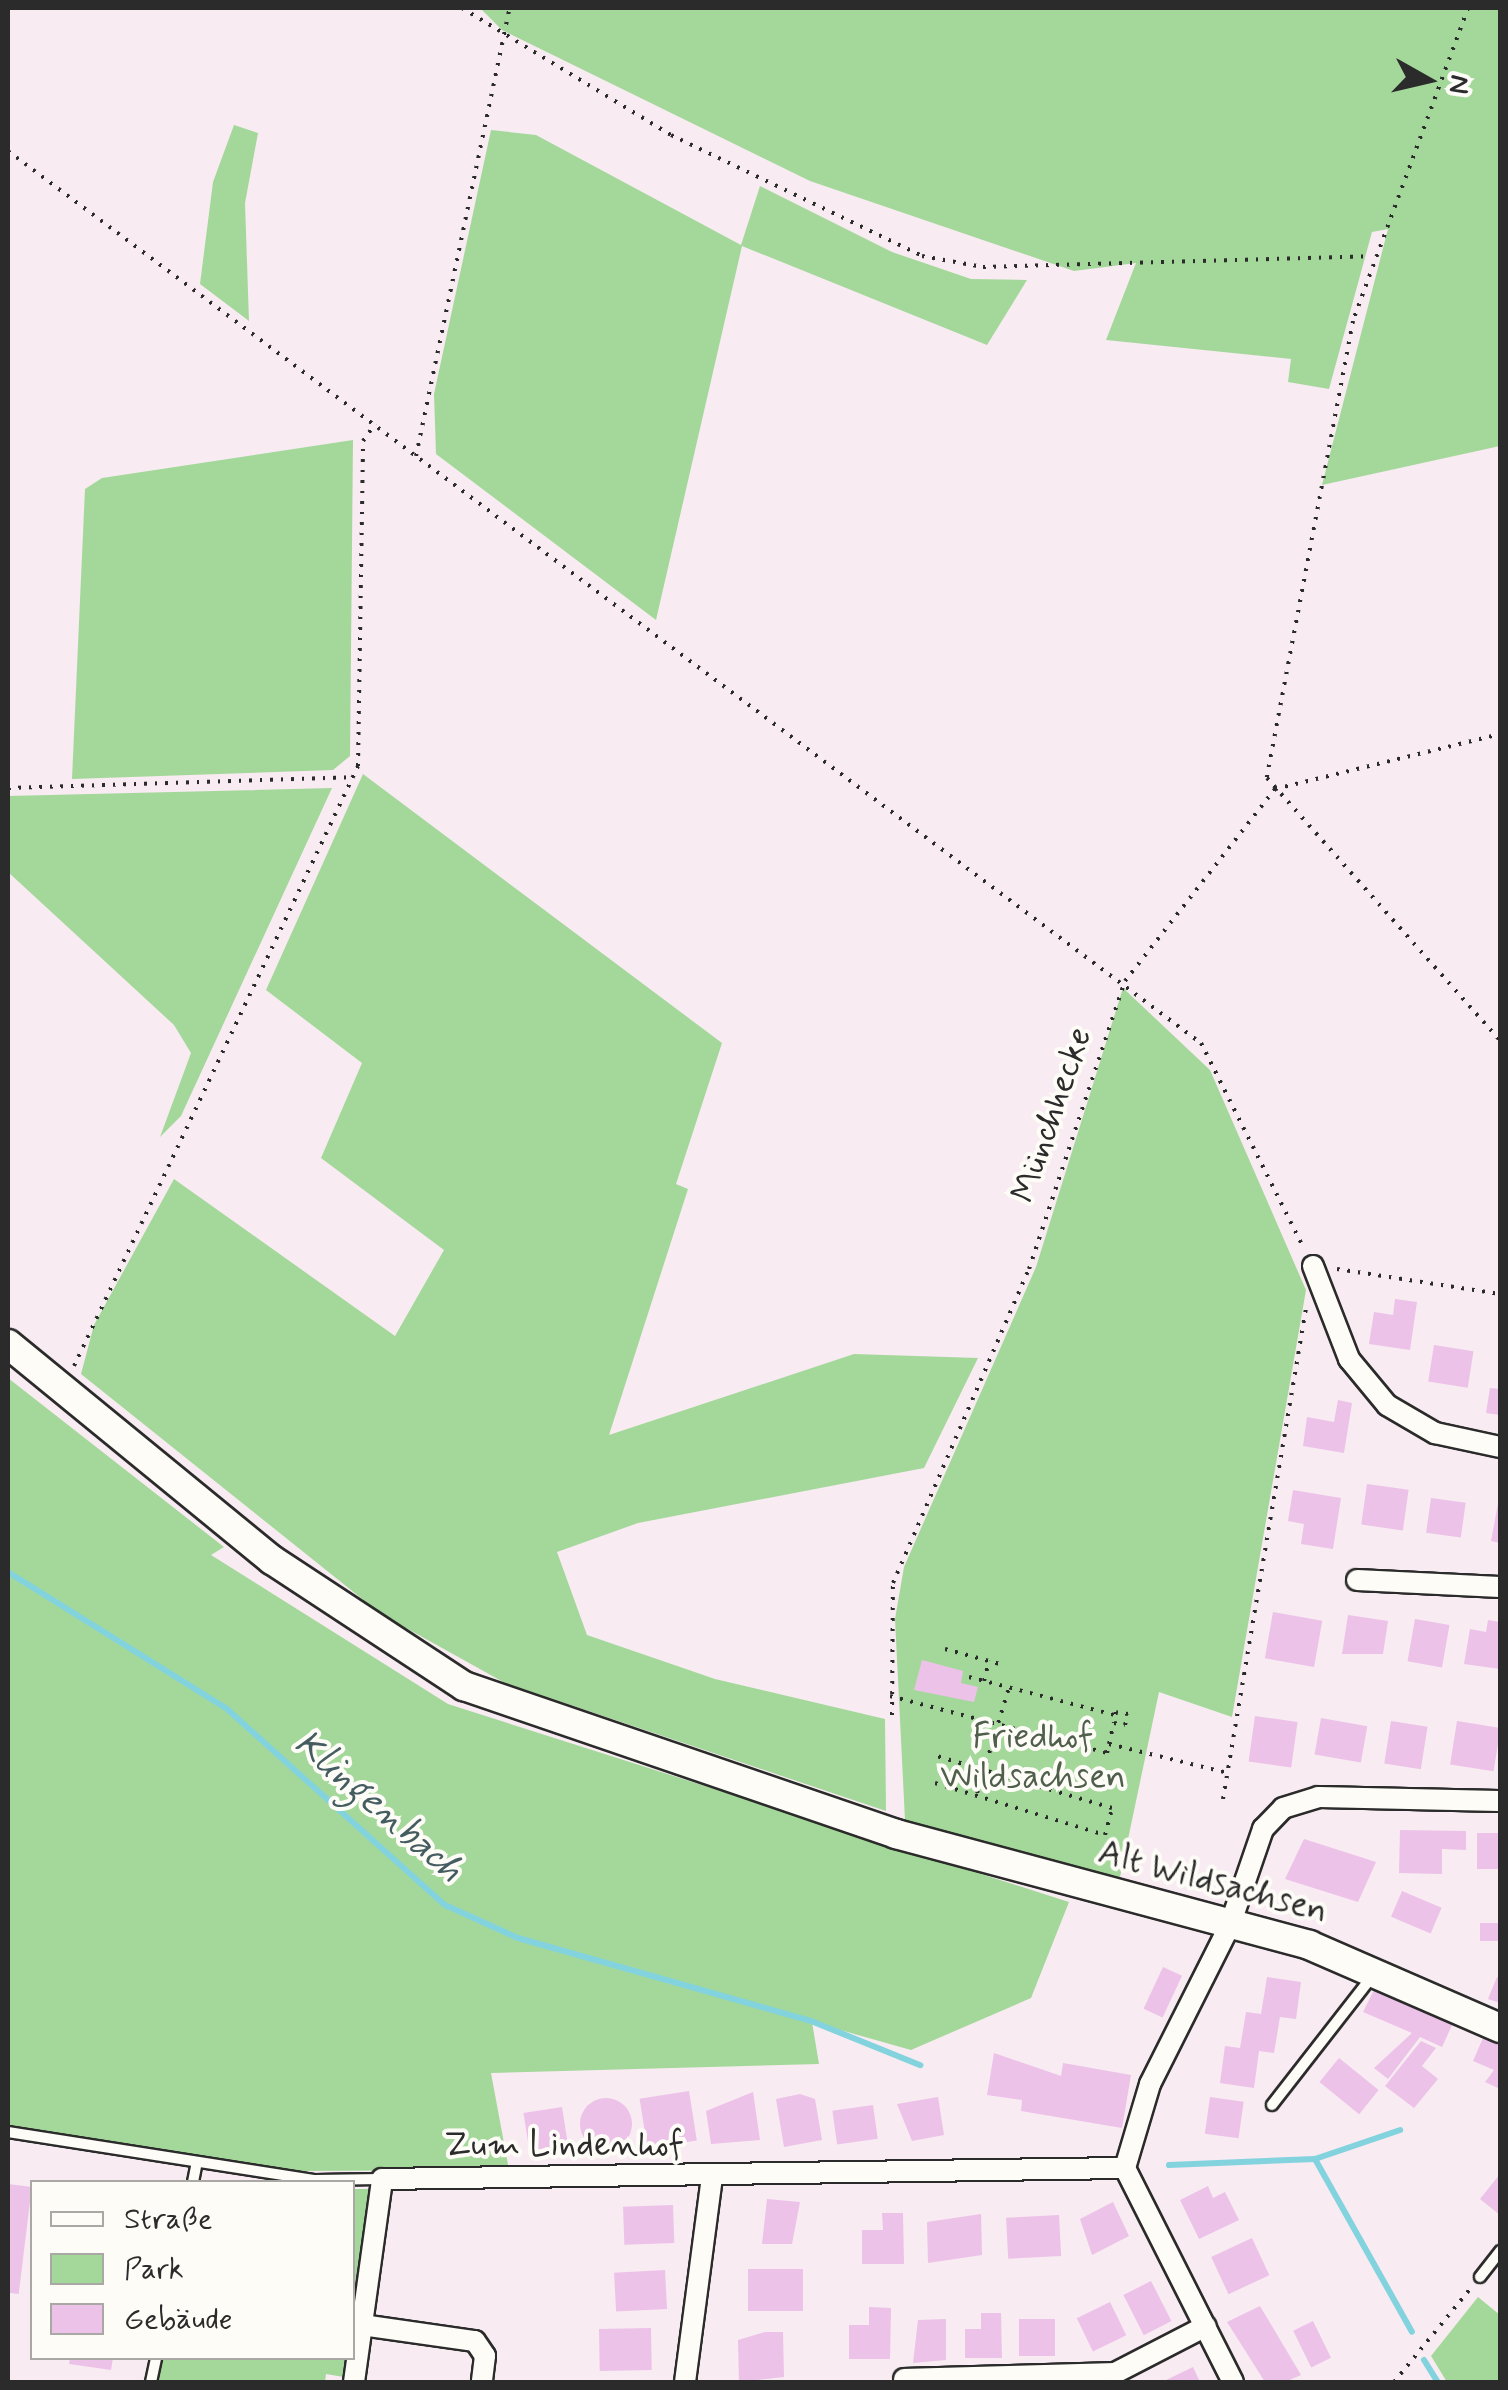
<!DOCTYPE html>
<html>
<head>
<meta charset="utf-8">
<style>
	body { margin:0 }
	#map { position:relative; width:1508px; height:2390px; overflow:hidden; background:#f8ebf2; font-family:Mynerve,sans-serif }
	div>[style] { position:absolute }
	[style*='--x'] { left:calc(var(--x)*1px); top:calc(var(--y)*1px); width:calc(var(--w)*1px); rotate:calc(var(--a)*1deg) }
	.green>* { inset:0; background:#a4d89a }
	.stream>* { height:6px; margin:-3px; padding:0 3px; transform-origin:3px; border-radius:3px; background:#83d3de }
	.building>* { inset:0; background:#ecc2e8; transform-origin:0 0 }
	.round { border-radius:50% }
	.path>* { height:4px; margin-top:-2px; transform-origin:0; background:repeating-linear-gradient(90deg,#2b2b2b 0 2.5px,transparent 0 10.5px) }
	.roads { filter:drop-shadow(2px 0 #2b2b2b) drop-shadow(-2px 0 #2b2b2b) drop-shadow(0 2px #2b2b2b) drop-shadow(0 -2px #2b2b2b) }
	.service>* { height:10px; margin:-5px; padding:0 5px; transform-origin:5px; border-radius:5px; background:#fdfcf7 }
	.minor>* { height:20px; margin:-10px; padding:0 10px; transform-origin:10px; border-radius:10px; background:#fdfcf7 }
	.secondary>* { height:28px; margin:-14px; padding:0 14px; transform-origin:14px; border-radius:14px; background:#fdfcf7 }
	span { translate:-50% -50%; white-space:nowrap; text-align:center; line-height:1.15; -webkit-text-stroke:8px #fdfcf7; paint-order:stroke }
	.street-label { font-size:35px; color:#2b2b2b }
	.park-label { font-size:35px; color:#4f5f4c }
	.water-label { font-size:38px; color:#455d61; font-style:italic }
	.frame { position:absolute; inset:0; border:10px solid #2b2b2b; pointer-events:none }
	.legend { position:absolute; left:30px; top:2180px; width:325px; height:180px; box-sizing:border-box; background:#fdfcf7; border:2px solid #a9a8a5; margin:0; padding:12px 18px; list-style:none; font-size:30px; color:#2b2b2b }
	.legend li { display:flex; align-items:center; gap:20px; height:50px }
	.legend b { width:50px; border:2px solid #a9a8a5 }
	.north { position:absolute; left:1378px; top:30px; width:100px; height:100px; -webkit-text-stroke:8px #fdfcf7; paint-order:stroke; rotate:98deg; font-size:28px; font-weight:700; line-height:40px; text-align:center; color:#2b2b2b }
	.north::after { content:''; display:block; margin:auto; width:35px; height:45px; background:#2b2b2b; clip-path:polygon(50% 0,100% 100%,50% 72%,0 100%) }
</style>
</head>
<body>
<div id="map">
	<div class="green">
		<i style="clip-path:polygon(480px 8px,1500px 8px,1500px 446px,1322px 485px,1388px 229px,1372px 232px,1329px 389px,1288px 382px,1291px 359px,1106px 340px,1136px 263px,1074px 271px,810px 181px,502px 30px)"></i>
		<i style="clip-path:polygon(234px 125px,258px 133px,245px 203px,249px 321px,200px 284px,213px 182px)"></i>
		<i style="clip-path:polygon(491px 130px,536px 135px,741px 245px,760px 186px,892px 252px,971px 279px,1027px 280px,987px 345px,742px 246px,656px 620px,436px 454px,434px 394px)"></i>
		<i style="clip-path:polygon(353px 440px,350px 756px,333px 770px,72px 779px,85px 489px,102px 478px)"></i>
		<i style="clip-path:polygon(363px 774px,722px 1043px,676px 1184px,688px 1189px,609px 1435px,854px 1354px,978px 1358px,924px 1468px,638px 1523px,557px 1552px,587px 1635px,715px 1679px,885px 1719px,886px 1811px,505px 1683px,381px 1614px,81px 1374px,94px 1325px,174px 1179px,395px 1336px,444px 1250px,321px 1158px,362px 1063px,266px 990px)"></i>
		<i style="clip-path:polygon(332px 788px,181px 1116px,160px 1137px,191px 1053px,174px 1025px,8px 872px,8px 796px)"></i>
		<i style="clip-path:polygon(1123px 988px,1210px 1070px,1306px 1290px,1232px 1717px,1159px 1692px,1119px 1882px,905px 1820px,895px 1619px,904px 1567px,1036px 1267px)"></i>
		<i style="clip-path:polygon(8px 1378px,224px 1547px,211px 1555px,448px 1704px,1069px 1902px,1031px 1998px,911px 2050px,812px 2022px,819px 2064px,491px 2073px,509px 2170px,299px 2171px,8px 2127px)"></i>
		<i style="clip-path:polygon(353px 2189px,370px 2189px,353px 2315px,352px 2189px)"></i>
		<i style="clip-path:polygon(1478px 2297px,1500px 2315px,1500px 2382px,1447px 2382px,1431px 2356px)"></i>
		<i style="clip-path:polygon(161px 2358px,347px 2358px,344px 2377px,326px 2374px,325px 2382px,156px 2382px)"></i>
	</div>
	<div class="stream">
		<i style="--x:8;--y:1572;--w:258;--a:32"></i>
		<i style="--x:227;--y:1709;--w:293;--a:42"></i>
		<i style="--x:445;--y:1905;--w:80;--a:24.3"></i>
		<i style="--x:518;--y:1938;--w:305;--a:15.8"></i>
		<i style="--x:811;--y:2021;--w:118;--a:22"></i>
		<i style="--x:1315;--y:2159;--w:198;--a:60.7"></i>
		<i style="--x:1169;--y:2165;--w:146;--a:-2.4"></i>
		<i style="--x:1315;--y:2159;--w:90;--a:-18.8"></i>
		<i style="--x:1424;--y:2360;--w:26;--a:58"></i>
	</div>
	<div class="building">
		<i style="clip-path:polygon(1395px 1299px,1417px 1302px,1410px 1350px,1369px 1344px,1374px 1312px,1393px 1315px)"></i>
		<i style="left:1434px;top:1345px;width:40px;height:37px;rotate:9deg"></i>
		<i style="clip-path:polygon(1490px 1388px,1500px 1389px,1500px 1415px,1486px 1413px)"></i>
		<i style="clip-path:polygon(1338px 1400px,1352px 1403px,1344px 1453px,1303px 1446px,1307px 1417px,1334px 1422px)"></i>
		<i style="left:1367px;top:1484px;width:42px;height:41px;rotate:8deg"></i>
		<i style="clip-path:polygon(1293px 1490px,1341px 1498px,1333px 1549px,1301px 1544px,1304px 1524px,1288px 1521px)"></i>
		<i style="clip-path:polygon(1500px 1493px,1500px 1543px,1491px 1541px)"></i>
		<i style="left:1431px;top:1498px;width:35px;height:35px;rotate:8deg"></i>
		<i style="left:1273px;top:1612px;width:50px;height:47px;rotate:10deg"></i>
		<i style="clip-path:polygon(1348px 1615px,1388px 1621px,1383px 1654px,1342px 1654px)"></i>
		<i style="left:1415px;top:1619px;width:35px;height:43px;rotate:10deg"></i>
		<i style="clip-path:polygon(1488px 1620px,1499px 1622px,1500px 1669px,1464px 1664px,1470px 1629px,1486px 1632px)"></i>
		<i style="clip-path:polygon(922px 1660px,963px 1671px,961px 1683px,978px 1687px,974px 1702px,914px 1690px)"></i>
		<i style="left:1255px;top:1716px;width:43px;height:46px;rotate:8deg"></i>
		<i style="left:1321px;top:1718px;width:47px;height:37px;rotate:10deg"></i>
		<i style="left:1391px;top:1721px;width:37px;height:43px;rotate:9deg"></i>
		<i style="left:1457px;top:1721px;width:44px;height:44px;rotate:9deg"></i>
		<i style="clip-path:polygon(1400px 1830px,1466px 1831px,1466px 1850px,1442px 1849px,1442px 1874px,1399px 1873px)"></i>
		<i style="left:1477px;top:1833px;width:23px;height:36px"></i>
		<i style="clip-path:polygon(1304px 1839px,1376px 1862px,1358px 1902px,1285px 1879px)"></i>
		<i style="left:1402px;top:1891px;width:43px;height:28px;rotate:23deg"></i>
		<i style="left:1500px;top:1923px;width:18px;height:20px;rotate:90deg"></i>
		<i style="left:1163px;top:1967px;width:21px;height:46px;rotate:25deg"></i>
		<i style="clip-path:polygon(1267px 1977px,1301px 1982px,1296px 2019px,1280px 2017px,1274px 2053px,1259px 2051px,1254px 2088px,1220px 2083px,1225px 2046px,1240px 2048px,1246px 2012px,1261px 2014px)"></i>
		<i style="clip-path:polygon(1497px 1977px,1500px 1978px,1500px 2003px,1488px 1999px)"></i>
		<i style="clip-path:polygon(1375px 1988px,1453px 2023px,1442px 2047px,1420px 2037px,1388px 2079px,1374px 2068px,1412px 2033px,1363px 2012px)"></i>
		<i style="clip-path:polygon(1483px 2038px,1500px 2045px,1500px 2089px,1485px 2082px,1494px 2070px,1473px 2061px)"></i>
		<i style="clip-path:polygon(1421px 2041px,1436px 2048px,1422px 2066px,1438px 2079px,1414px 2108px,1385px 2086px)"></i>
		<i style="clip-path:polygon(994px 2053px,1061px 2076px,1063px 2063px,1131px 2075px,1122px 2128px,1021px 2111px,1022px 2100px,987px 2095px)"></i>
		<i style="left:1339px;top:2058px;width:51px;height:31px;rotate:39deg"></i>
		<i style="left:689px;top:2091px;width:50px;height:50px;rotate:81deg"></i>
		<i style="clip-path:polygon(753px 2092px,760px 2140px,711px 2144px,706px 2111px)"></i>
		<i style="clip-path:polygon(800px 2094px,815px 2099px,822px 2140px,784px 2147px,776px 2099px)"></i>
		<i style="clip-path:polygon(938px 2097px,944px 2135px,912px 2141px,897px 2104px)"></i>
		<i style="left:1210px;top:2097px;width:34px;height:37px;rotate:8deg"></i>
		<i class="round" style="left:580px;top:2098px;width:52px;height:52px"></i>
		<i style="left:873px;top:2105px;width:34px;height:41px;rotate:82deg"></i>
		<i style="left:562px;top:2107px;width:38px;height:39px;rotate:81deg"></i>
		<i style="clip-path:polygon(1500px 2174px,1500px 2215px,1480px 2199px)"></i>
		<i style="left:8px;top:2184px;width:24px;height:108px;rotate:7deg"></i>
		<i style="clip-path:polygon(1208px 2186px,1213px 2198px,1225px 2192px,1239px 2220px,1199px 2239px,1180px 2200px)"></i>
		<i style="clip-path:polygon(767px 2199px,800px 2202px,792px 2244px,762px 2244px)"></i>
		<i style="clip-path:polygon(1113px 2202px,1129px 2236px,1092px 2255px,1080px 2219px)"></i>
		<i style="left:673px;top:2205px;width:38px;height:50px;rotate:88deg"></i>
		<i style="clip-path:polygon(882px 2213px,903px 2213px,904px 2264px,862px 2264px,862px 2230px,883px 2230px)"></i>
		<i style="clip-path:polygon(981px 2214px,982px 2255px,928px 2263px,927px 2222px)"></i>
		<i style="left:1059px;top:2215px;width:41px;height:53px;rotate:87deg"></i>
		<i style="left:1252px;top:2238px;width:41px;height:45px;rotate:65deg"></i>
		<i style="left:803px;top:2269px;width:42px;height:55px;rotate:90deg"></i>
		<i style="left:665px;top:2270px;width:39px;height:51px;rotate:87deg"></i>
		<i style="left:1151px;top:2281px;width:45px;height:31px;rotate:63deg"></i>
		<i style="left:1110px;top:2302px;width:37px;height:37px;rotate:64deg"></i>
		<i style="clip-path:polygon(1260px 2306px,1301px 2375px,1285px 2382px,1265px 2382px,1227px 2322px)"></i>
		<i style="clip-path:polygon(869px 2307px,891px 2308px,890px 2359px,849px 2359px,849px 2325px,869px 2325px)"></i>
		<i style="clip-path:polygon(981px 2313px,1001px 2313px,1002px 2358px,965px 2358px,965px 2329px,981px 2329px)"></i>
		<i style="clip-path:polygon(946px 2319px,946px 2360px,913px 2363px,918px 2320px)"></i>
		<i style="left:1019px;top:2319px;width:36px;height:37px"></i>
		<i style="left:1313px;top:2321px;width:41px;height:22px;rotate:64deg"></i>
		<i style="left:651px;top:2328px;width:42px;height:52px;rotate:89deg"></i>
		<i style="clip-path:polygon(765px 2332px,783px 2332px,784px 2377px,739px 2382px,738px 2340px)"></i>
		<i style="clip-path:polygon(70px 2358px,113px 2358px,111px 2370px,69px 2364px)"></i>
		<i style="clip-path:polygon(1193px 2367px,1200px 2382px,1162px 2382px)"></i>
	</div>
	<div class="path">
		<i style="--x:462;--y:8;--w:245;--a:31.3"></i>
		<i style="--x:671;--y:135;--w:279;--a:25.7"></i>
		<i style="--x:922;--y:256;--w:62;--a:10.2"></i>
		<i style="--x:983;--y:267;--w:387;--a:-1.6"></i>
		<i style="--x:1468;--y:8;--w:333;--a:110.2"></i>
		<i style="--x:1353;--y:321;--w:465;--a:100.7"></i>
		<i style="--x:1267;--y:778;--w:351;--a:48.4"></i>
		<i style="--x:8;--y:151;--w:1490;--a:36.79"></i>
		<i style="--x:1201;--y:1043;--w:230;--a:63.4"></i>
		<i style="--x:416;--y:456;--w:458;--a:-78.2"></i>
		<i style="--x:8;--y:788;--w:344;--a:-1.8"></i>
		<i style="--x:1337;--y:1269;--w:165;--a:8.7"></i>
		<i style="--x:74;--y:1366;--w:664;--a:-64.67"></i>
		<i style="--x:358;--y:766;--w:325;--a:-89.1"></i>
		<i style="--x:363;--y:441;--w:21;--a:-55"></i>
		<i style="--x:945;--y:1649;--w:57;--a:15.3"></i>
		<i style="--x:969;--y:1677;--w:151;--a:14.6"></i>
		<i style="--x:984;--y:1681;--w:21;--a:-76"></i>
		<i style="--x:890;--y:1696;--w:224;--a:14.7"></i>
		<i style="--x:1107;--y:1753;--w:9;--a:-77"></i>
		<i style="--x:1109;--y:1744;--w:122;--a:13.7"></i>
		<i style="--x:892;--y:1715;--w:132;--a:-89.6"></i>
		<i style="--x:893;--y:1583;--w:342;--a:-66.6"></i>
		<i style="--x:1029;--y:1269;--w:304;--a:-71.6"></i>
		<i style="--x:1125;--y:981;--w:244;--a:-52"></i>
		<i style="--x:1275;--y:789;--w:232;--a:-13.7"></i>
		<i style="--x:1109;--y:1744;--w:22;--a:-77"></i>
		<i style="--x:1114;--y:1723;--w:11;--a:10"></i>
		<i style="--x:1125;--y:1725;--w:11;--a:-75"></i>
		<i style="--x:1128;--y:1714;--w:12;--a:-171"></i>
		<i style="--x:1116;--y:1712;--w:11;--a:100"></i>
		<i style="--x:935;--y:1783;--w:178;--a:17"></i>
		<i style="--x:1105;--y:1835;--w:28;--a:-75"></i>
		<i style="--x:1112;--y:1808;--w:183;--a:-163.5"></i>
		<i style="--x:977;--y:1793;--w:110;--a:-73.1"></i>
		<i style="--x:1223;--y:1799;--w:500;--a:-80.4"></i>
		<i style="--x:1394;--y:2382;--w:122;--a:-50.7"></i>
	</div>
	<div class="roads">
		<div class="service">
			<i style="--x:1272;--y:2105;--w:166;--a:-52.1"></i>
			<i style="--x:8;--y:2132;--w:311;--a:8.9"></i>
			<i style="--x:315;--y:2180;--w:66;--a:-0.9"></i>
			<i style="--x:193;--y:2182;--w:20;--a:-79"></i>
			<i style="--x:1480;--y:2277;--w:33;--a:-52"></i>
			<i style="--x:151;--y:2382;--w:25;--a:-78"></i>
		</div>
		<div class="minor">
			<i style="--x:1313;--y:1266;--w:100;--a:68.8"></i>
			<i style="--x:1349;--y:1359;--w:60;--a:50.4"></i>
			<i style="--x:1387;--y:1405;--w:56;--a:30.3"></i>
			<i style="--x:1435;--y:1433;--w:66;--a:12.2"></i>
			<i style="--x:1357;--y:1580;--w:143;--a:2.8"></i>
			<i style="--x:362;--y:2325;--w:114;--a:8.1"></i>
			<i style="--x:475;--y:2341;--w:18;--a:56"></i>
			<i style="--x:485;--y:2356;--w:26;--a:97"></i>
			<i style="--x:904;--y:2379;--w:211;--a:-1.6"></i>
			<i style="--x:1115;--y:2373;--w:102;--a:-27.3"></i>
			<i style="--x:354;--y:2382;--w:205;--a:-82.1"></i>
			<i style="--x:382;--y:2179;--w:743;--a:-0.85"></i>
			<i style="--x:685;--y:2382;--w:208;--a:-82.5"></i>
			<i style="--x:1233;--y:2382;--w:240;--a:-116.8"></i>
			<i style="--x:1125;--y:2168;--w:88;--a:-73.4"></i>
			<i style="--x:1150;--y:2084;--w:178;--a:-63.3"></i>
			<i style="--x:1230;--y:1925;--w:102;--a:-71"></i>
			<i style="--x:1263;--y:1829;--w:29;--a:-46"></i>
			<i style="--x:1283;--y:1808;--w:37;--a:-17"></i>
			<i style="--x:1318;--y:1797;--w:182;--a:1.3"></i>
		</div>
		<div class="secondary">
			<i style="--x:8;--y:1344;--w:341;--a:39.3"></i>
			<i style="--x:272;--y:1560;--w:230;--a:33.3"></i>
			<i style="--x:464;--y:1686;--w:457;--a:18.9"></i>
			<i style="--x:896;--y:1834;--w:428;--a:15"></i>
			<i style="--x:1309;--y:1945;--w:208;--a:23.5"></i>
		</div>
	</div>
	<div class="street-label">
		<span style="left:1052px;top:1115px;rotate:-71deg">Münchhecke</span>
		<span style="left:1213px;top:1882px;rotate:15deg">Alt Wildsachsen</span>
		<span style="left:564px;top:2145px">Zum Lindenhof</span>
	</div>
	<div class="park-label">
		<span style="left:1033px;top:1757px">Friedhof<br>Wildsachsen</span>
	</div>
	<div class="water-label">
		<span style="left:378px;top:1807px;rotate:41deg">Klingenbach</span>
	</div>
	<div class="frame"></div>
	<ul class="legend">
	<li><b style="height:12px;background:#fdfcf7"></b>Straße</li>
	<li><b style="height:28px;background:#a4d89a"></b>Park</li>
	<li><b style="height:28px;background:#ecc2e8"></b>Gebäude</li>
	</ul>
	<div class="north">N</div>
</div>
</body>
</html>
